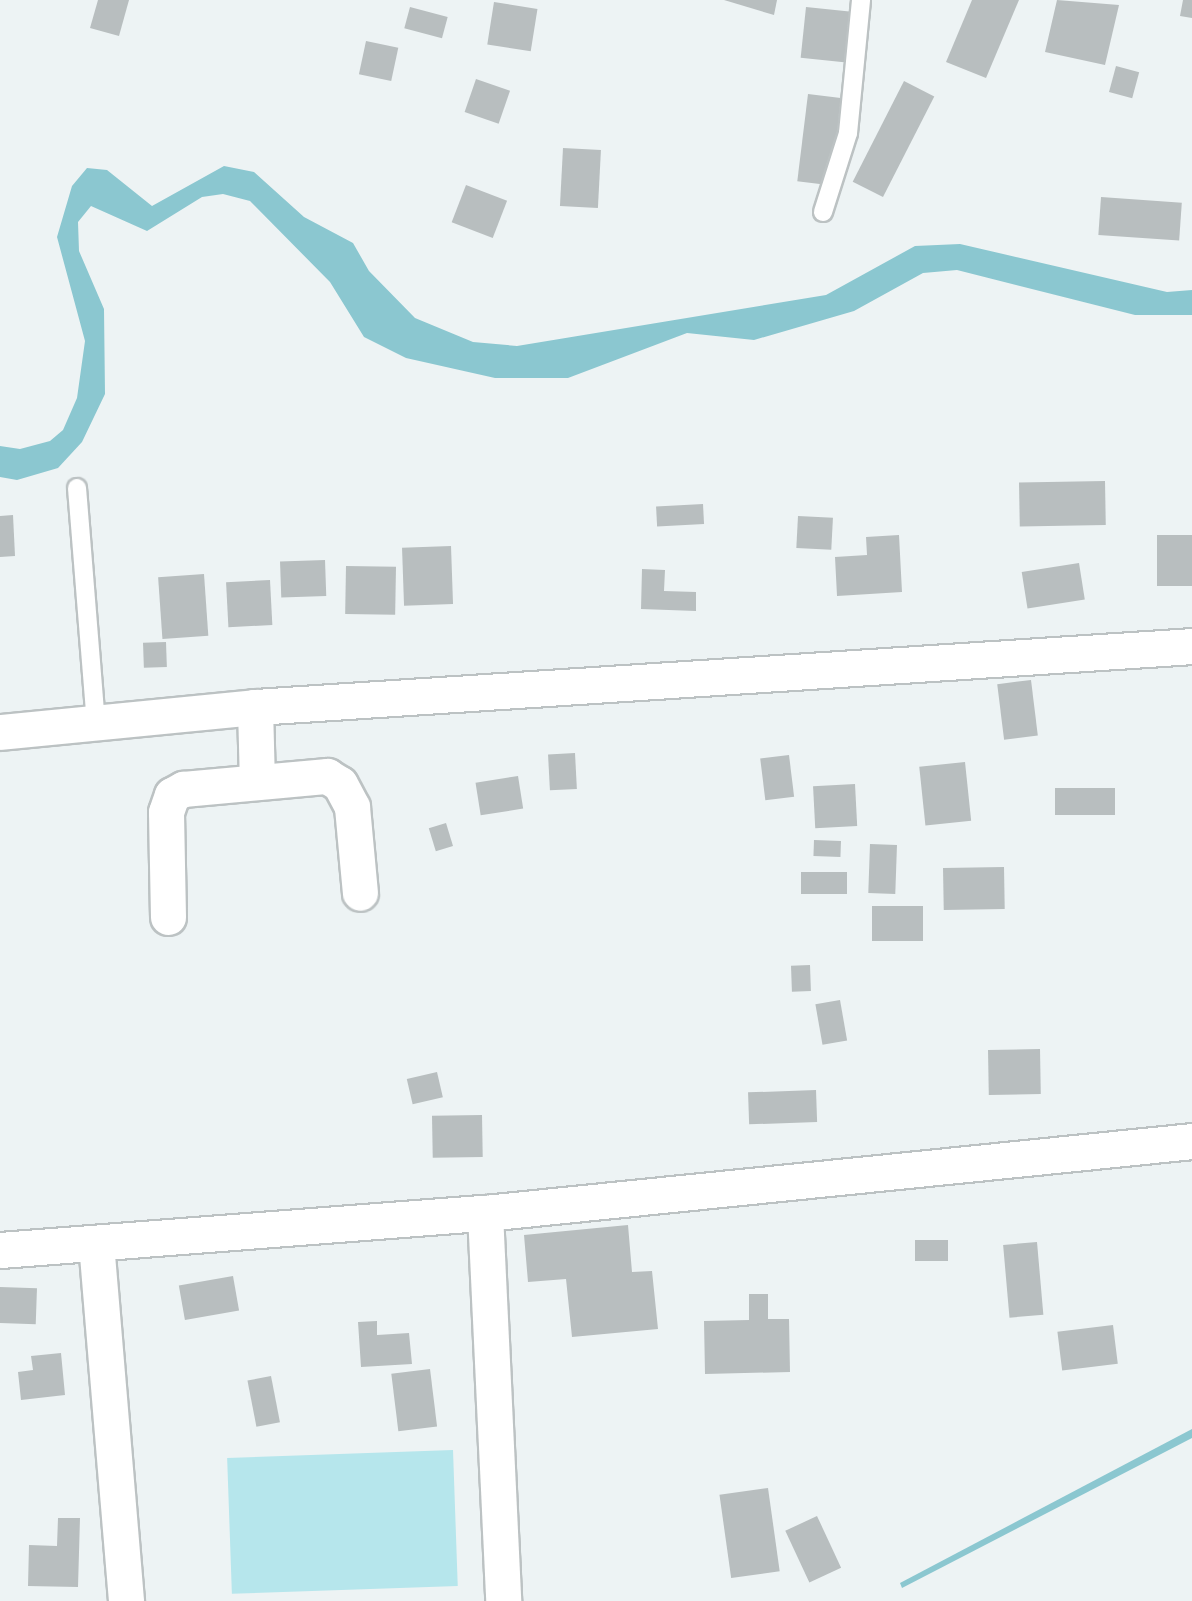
<!DOCTYPE html>
<html>
<head>
<meta charset="utf-8">
<style>
	body { margin:0 }
	#map { position:relative; width:1192px; height:1601px; overflow:hidden; background:#edf3f4; font-family:Rubik,sans-serif }
	div>[style] { position:absolute }
	[style*='--x'] { left:calc(var(--x)*1px); top:calc(var(--y)*1px); width:calc(var(--w)*1px); rotate:calc(var(--a)*1deg) }
	.green>* { inset:0; background:#b6e6ec; transform-origin:0 0 }
	.water>* { inset:0; background:#8bc7d0 }
	.building>* { inset:0; background:#b8bebf; transform-origin:0 0 }
	.roads { filter:drop-shadow(2px 0 #bcc2c3) drop-shadow(-2px 0 #bcc2c3) drop-shadow(0 2px #bcc2c3) drop-shadow(0 -2px #bcc2c3) }
	.lane>* { height:18px; margin:-9px; padding:0 9px; transform-origin:9px; border-radius:9px; background:#fff }
	.street>* { height:35px; margin:-17.5px; padding:0 17.5px; transform-origin:17.5px; border-radius:17.5px; background:#fff }
	span { translate:-50% -50%; white-space:nowrap; text-align:center; line-height:1.15; -webkit-text-stroke:5px #fff; paint-order:stroke }
</style>
</head>
<body>
<div id="map">
	<div class="green">
		<i style="left:453px;top:1450px;width:136px;height:226px;rotate:88deg"></i>
	</div>
	<div class="water">
		<i style="clip-path:polygon(224px 166px,254px 172px,304px 217px,353px 243px,369px 271px,415px 318px,473px 342px,517px 346px,826px 295px,915px 246px,960px 244px,1167px 292px,1192px 290px,1192px 315px,1135px 315px,957px 270px,923px 273px,854px 311px,754px 340px,687px 333px,568px 378px,495px 378px,406px 358px,364px 337px,330px 282px,250px 201px,223px 194px,202px 197px,147px 231px,91px 206px,78px 222px,79px 251px,104px 309px,105px 394px,82px 442px,58px 468px,17px 480px,0 477px,0 446px,20px 449px,50px 441px,63px 430px,77px 398px,85px 341px,57px 237px,72px 186px,87px 168px,107px 170px,152px 206px)"></i>
		<i style="clip-path:polygon(1192px 1429px,1192px 1438px,902px 1588px,900px 1583px)"></i>
	</div>
	<div class="building">
		<i style="clip-path:polygon(98px 0,129px 0,119px 36px,90px 28px)"></i>
		<i style="clip-path:polygon(724px 0,777px 0,774px 15px)"></i>
		<i style="clip-path:polygon(972px 0,1019px 0,986px 78px,946px 62px)"></i>
		<i style="clip-path:polygon(1057px 0,1119px 5px,1105px 65px,1045px 52px)"></i>
		<i style="clip-path:polygon(1183px 0,1192px 0,1192px 18px,1180px 16px)"></i>
		<i style="left:494px;top:2px;width:44px;height:43px;rotate:9deg"></i>
		<i style="left:410px;top:7px;width:39px;height:22px;rotate:15deg"></i>
		<i style="left:806px;top:7px;width:46px;height:51px;rotate:6deg"></i>
		<i style="left:366px;top:41px;width:33px;height:34px;rotate:12deg"></i>
		<i style="left:1116px;top:66px;width:24px;height:27px;rotate:15deg"></i>
		<i style="left:476px;top:79px;width:36px;height:35px;rotate:19deg"></i>
		<i style="left:904px;top:81px;width:34px;height:113px;rotate:27deg"></i>
		<i style="left:808px;top:94px;width:35px;height:88px;rotate:7deg"></i>
		<i style="left:563px;top:148px;width:38px;height:58px;rotate:3deg"></i>
		<i style="left:466px;top:185px;width:44px;height:40px;rotate:21deg"></i>
		<i style="left:1101px;top:197px;width:81px;height:38px;rotate:4deg"></i>
		<i style="left:1105px;top:481px;width:44px;height:86px;rotate:89deg"></i>
		<i style="left:703px;top:504px;width:20px;height:47px;rotate:87deg"></i>
		<i style="clip-path:polygon(13px 515px,15px 556px,0 557px,0 516px)"></i>
		<i style="left:798px;top:516px;width:35px;height:32px;rotate:3deg"></i>
		<i style="clip-path:polygon(899px 535px,902px 592px,837px 596px,835px 557px,867px 555px,866px 537px)"></i>
		<i style="left:1192px;top:535px;width:51px;height:35px;rotate:90deg"></i>
		<i style="left:451px;top:546px;width:58px;height:49px;rotate:88deg"></i>
		<i style="left:325px;top:560px;width:36px;height:45px;rotate:88deg"></i>
		<i style="left:1079px;top:563px;width:37px;height:58px;rotate:81deg"></i>
		<i style="left:346px;top:566px;width:50px;height:48px;rotate:1deg"></i>
		<i style="clip-path:polygon(642px 569px,665px 570px,664px 591px,696px 592px,696px 611px,641px 609px)"></i>
		<i style="left:204px;top:574px;width:62px;height:46px;rotate:86deg"></i>
		<i style="left:270px;top:580px;width:45px;height:44px;rotate:87deg"></i>
		<i style="left:166px;top:642px;width:25px;height:23px;rotate:88deg"></i>
		<i style="left:1031px;top:680px;width:56px;height:34px;rotate:83deg"></i>
		<i style="left:575px;top:753px;width:36px;height:27px;rotate:87deg"></i>
		<i style="left:789px;top:755px;width:42px;height:29px;rotate:83deg"></i>
		<i style="left:965px;top:762px;width:59px;height:46px;rotate:84deg"></i>
		<i style="left:518px;top:776px;width:33px;height:43px;rotate:81deg"></i>
		<i style="left:855px;top:784px;width:42px;height:42px;rotate:87deg"></i>
		<i style="left:1055px;top:788px;width:60px;height:27px"></i>
		<i style="left:446px;top:823px;width:24px;height:18px;rotate:73deg"></i>
		<i style="left:814px;top:840px;width:27px;height:16px;rotate:2deg"></i>
		<i style="left:870px;top:844px;width:27px;height:49px;rotate:2deg"></i>
		<i style="left:1004px;top:867px;width:42px;height:61px;rotate:89deg"></i>
		<i style="left:801px;top:872px;width:46px;height:22px"></i>
		<i style="left:872px;top:906px;width:51px;height:35px"></i>
		<i style="left:810px;top:965px;width:26px;height:19px;rotate:88deg"></i>
		<i style="left:840px;top:1000px;width:41px;height:25px;rotate:80deg"></i>
		<i style="left:1040px;top:1049px;width:45px;height:52px;rotate:89deg"></i>
		<i style="left:437px;top:1072px;width:26px;height:31px;rotate:77deg"></i>
		<i style="left:816px;top:1090px;width:32px;height:68px;rotate:88deg"></i>
		<i style="left:482px;top:1115px;width:42px;height:50px;rotate:89deg"></i>
		<i style="clip-path:polygon(628px 1225px,632px 1272px,652px 1271px,658px 1329px,572px 1337px,566px 1279px,528px 1282px,524px 1235px)"></i>
		<i style="left:915px;top:1240px;width:33px;height:21px"></i>
		<i style="left:1037px;top:1242px;width:73px;height:34px;rotate:85deg"></i>
		<i style="left:233px;top:1276px;width:35px;height:55px;rotate:80deg"></i>
		<i style="left:0;top:1287px;width:37px;height:36px;rotate:2deg"></i>
		<i style="clip-path:polygon(749px 1294px,768px 1294px,768px 1319px,789px 1319px,790px 1372px,705px 1374px,704px 1321px,749px 1320px)"></i>
		<i style="clip-path:polygon(377px 1321px,377px 1335px,409px 1333px,412px 1364px,361px 1367px,358px 1322px)"></i>
		<i style="left:1113px;top:1325px;width:39px;height:56px;rotate:83deg"></i>
		<i style="clip-path:polygon(61px 1353px,65px 1395px,21px 1400px,18px 1372px,33px 1370px,31px 1356px)"></i>
		<i style="left:430px;top:1369px;width:58px;height:39px;rotate:83deg"></i>
		<i style="left:271px;top:1376px;width:47px;height:24px;rotate:79deg"></i>
		<i style="left:768px;top:1488px;width:84px;height:49px;rotate:82deg"></i>
		<i style="left:817px;top:1516px;width:57px;height:35px;rotate:65deg"></i>
		<i style="clip-path:polygon(58px 1518px,80px 1518px,78px 1587px,28px 1586px,29px 1545px,57px 1546px)"></i>
	</div>
	<div class="roads">
		<div class="lane">
			<i style="--x:823;--y:212;--w:83;--a:-72.4"></i>
			<i style="--x:848;--y:133;--w:134;--a:-84.4"></i>
			<i style="--x:77;--y:488;--w:238;--a:85.4"></i>
		</div>
		<div class="street">
			<i style="--x:255;--y:707;--w:75;--a:88.5"></i>
			<i style="--x:0;--y:732;--w:256;--a:-5.6"></i>
			<i style="--x:255;--y:707;--w:939;--a:-3.72"></i>
			<i style="--x:168;--y:917;--w:105;--a:-91.1"></i>
			<i style="--x:166;--y:812;--w:18;--a:-71"></i>
			<i style="--x:172;--y:795;--w:13;--a:-29"></i>
			<i style="--x:183;--y:789;--w:145;--a:-5.2"></i>
			<i style="--x:327;--y:776;--w:15;--a:32"></i>
			<i style="--x:340;--y:784;--w:26;--a:62"></i>
			<i style="--x:352;--y:807;--w:86;--a:84.7"></i>
			<i style="--x:485;--y:1213;--w:388;--a:87.3"></i>
			<i style="--x:96;--y:1243;--w:359;--a:85.2"></i>
			<i style="--x:0;--y:1250;--w:486;--a:-4.4"></i>
			<i style="--x:485;--y:1213;--w:711;--a:-5.81"></i>
		</div>
	</div>
</div>
</body>
</html>
